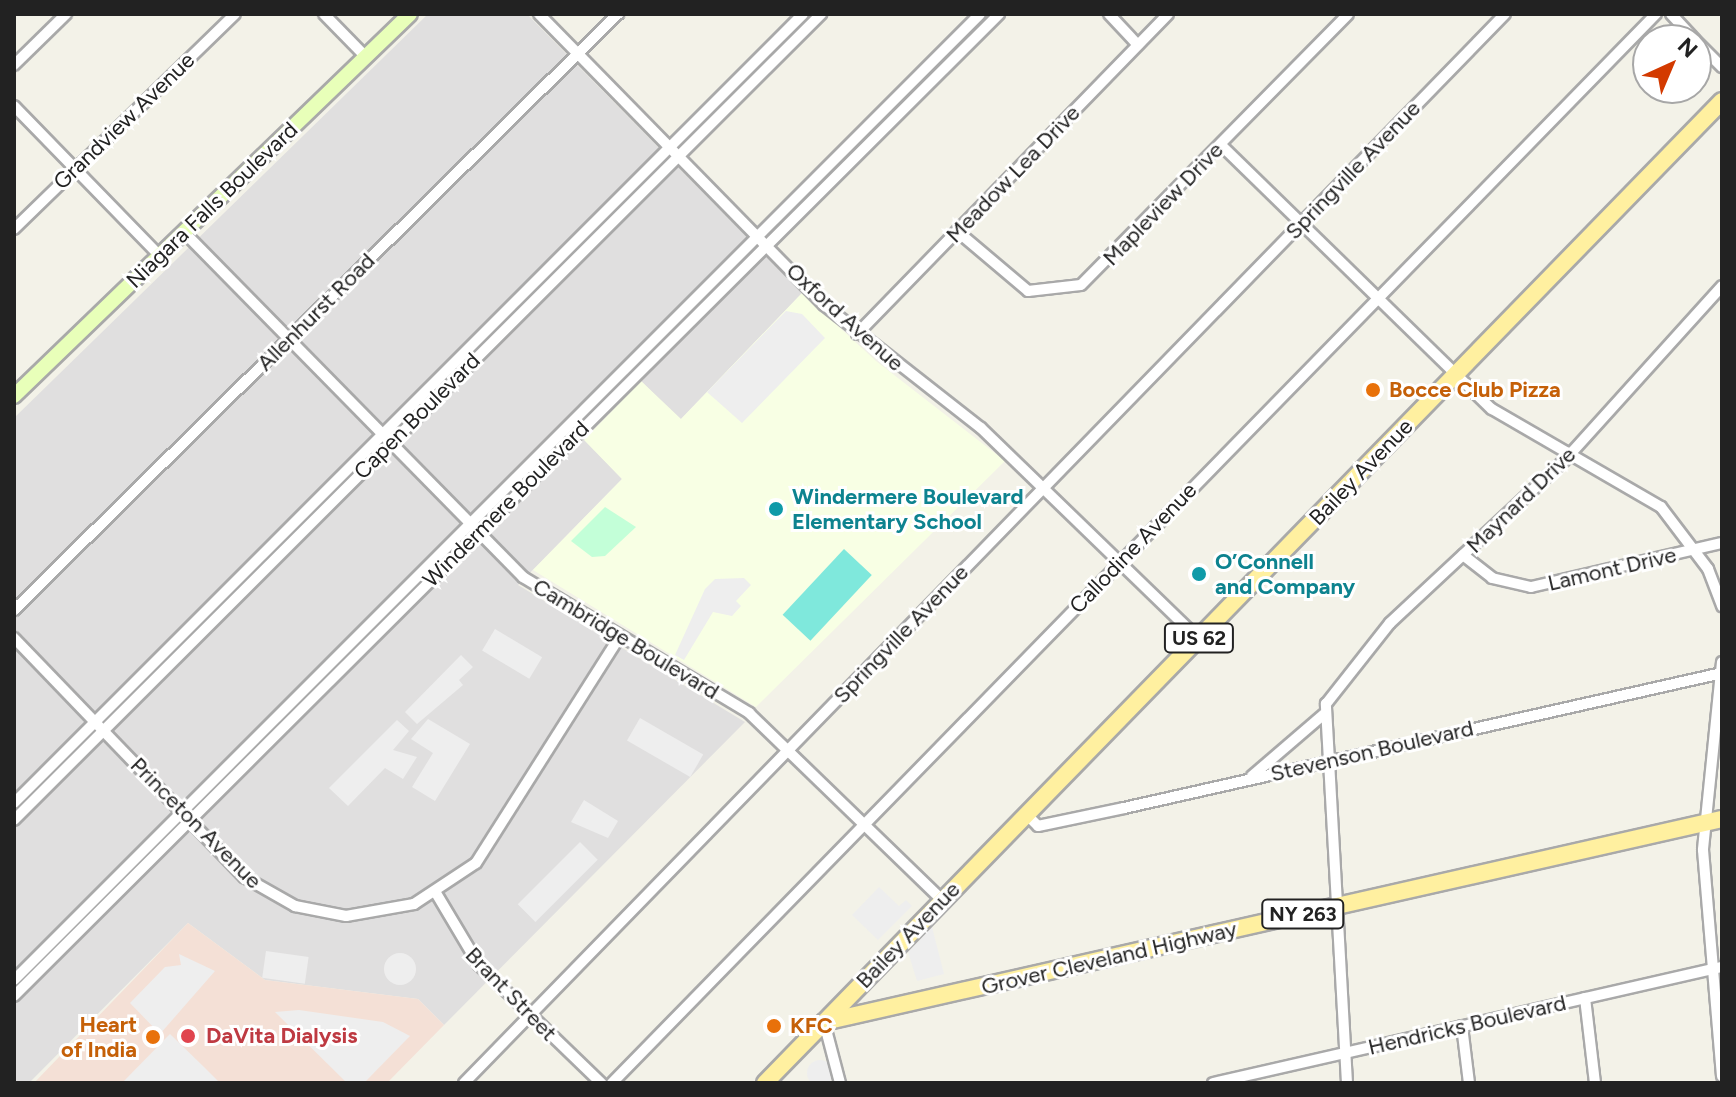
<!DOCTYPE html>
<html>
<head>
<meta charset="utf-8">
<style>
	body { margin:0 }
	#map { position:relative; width:1736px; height:1097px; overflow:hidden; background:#f3f2e8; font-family:Figtree,sans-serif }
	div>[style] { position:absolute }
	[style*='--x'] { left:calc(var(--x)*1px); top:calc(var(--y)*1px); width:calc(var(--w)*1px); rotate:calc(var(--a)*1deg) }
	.residential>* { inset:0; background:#e0dfdf }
	.commercial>* { inset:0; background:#f4e0d6 }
	.education>* { inset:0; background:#f8ffe4 }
	.grass>* { inset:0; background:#b9f0aa }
	.park>* { inset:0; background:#c3ffd8 }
	.pitch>* { inset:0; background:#7fe8dc; transform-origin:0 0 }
	.parking>* { inset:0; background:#eee; transform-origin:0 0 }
	.round { border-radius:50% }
	.roads { filter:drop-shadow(2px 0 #a9a9a9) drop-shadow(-2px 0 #a9a9a9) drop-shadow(0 2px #a9a9a9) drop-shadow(0 -2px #a9a9a9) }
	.street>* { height:10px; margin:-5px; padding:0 5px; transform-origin:5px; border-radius:5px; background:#fff }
	.secondary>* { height:14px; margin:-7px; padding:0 7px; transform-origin:7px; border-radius:7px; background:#e8ffb9 }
	.primary>* { height:16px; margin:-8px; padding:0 8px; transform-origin:8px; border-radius:8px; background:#fff0a0 }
	.dots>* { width:22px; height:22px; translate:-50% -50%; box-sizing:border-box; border:4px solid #fff; border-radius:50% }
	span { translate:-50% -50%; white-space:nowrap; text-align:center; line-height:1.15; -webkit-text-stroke:6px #fff; paint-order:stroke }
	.shield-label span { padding:2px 6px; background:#fff; border:2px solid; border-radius:6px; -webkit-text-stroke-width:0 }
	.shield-label { font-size:20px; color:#222; font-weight:700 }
	.street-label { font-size:22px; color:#222 }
	.food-label { font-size:22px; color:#c56008; font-weight:700 }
	.left { translate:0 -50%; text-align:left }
	.right { translate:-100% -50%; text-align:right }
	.culture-label { font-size:22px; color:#0d838f; font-weight:700 }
	.health-label { font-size:22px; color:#be3a42; font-weight:700 }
	.frame { position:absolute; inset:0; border:16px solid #222; pointer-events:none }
	.north { position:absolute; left:1632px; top:24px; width:80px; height:80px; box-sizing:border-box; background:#fff; border:2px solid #a7a7a7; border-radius:50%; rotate:44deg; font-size:22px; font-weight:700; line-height:32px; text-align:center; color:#222 }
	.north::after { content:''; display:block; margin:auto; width:28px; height:36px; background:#d33a00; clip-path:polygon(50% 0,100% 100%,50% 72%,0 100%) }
</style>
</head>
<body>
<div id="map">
	<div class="residential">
		<i style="clip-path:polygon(428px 14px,527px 14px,802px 293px,680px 420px,641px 381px,584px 439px,622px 479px,518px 585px,745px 722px,444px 1025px,418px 999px,265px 980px,188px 923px,29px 1083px,14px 1083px,14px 418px)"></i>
	</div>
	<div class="commercial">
		<i style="clip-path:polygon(188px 923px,265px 980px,418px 999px,444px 1025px,387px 1083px,34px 1083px)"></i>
	</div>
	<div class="education">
		<i style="clip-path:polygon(802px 293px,876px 361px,1005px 461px,756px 707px,533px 570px,622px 479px,584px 440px,641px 381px,681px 419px)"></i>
	</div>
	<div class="grass">
		<i style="clip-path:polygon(810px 14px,814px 14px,683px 143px,682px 141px)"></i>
		<i style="clip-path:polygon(944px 57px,948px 58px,866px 138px,865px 135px)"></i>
		<i style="clip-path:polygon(854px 147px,858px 149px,775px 228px,775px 225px)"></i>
		<i style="clip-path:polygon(665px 159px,667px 161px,540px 286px,539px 284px)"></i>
		<i style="clip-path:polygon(747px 253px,751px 255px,670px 334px,669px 330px)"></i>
		<i style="clip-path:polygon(526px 297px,528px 299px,395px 430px,395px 428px)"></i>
		<i style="clip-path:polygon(571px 430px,573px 432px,492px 511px,491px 509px)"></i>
		<i style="clip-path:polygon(378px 445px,379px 448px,243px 580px)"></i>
		<i style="clip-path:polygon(454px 546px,457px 549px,376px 627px,375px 625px)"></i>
		<i style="clip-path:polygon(232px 591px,233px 594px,108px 717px,108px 715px)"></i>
	</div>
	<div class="park">
		<i style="clip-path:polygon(605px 507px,636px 527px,605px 556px,592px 557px,571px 541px)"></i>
	</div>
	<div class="pitch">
		<i style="left:844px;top:549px;width:38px;height:90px;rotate:43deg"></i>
	</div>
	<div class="parking">
		<i style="clip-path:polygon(786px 311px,802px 314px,825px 338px,742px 423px,707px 392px)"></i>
		<i style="clip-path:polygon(744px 578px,751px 585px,736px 601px,741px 606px,732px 616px,713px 612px,684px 660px,675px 655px,705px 589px,715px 579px)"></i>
		<i style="left:495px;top:629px;width:55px;height:25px;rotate:31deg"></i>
		<i style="clip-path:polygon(461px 655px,473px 667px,459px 680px,463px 685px,417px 724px,405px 712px)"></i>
		<i style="left:640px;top:718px;width:73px;height:26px;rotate:30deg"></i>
		<i style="clip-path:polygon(428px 719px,470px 744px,435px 801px,412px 787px,433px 753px,411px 739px)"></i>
		<i style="clip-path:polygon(397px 720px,409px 731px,393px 750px,417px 757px,403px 779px,385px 768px,348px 806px,329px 788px)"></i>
		<i style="clip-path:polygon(584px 800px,618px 821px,608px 838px,571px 822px)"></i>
		<i style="left:580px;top:842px;width:25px;height:88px;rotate:45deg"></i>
		<i style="clip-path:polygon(879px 887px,899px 906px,906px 900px,912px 906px,878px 940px,852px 915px)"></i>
		<i style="clip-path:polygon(932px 927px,944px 974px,917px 981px,908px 952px)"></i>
		<i style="left:266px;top:951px;width:43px;height:27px;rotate:8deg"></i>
		<i class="round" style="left:384px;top:953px;width:32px;height:32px"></i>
		<i style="clip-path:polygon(179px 954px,215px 971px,160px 1034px,130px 1003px,165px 967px,181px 965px)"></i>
		<i style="clip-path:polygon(299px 1010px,383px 1022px,410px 1036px,364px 1083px,347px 1083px,275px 1012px)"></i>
		<i style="clip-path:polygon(170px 1034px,206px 1069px,220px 1083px,122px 1083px)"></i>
		<i class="round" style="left:807px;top:1060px;width:26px;height:26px"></i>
	</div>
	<div class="roads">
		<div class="street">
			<i style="--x:324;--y:14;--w:60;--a:45.7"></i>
			<i style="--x:539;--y:14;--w:407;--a:45.6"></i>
			<i style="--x:824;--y:305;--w:199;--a:38.1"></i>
			<i style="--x:981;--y:428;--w:302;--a:44.1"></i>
			<i style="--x:1109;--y:14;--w:42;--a:46.9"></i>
			<i style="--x:1671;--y:14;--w:35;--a:47"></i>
			<i style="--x:1696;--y:41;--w:37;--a:45"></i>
			<i style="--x:14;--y:65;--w:73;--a:-44.4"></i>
			<i style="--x:14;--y:106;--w:208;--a:45.8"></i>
			<i style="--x:1221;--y:145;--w:378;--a:44.3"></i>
			<i style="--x:1492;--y:409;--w:195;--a:30.1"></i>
			<i style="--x:1661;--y:507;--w:78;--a:52.8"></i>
			<i style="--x:1708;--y:569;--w:40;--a:69"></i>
			<i style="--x:14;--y:229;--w:308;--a:-44.2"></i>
			<i style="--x:183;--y:231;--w:485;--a:45.5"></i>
			<i style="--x:523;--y:577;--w:264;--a:31"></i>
			<i style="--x:749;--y:713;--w:269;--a:44.1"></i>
			<i style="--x:957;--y:231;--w:93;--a:40.2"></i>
			<i style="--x:1028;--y:291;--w:53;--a:-6.5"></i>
			<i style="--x:1081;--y:285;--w:380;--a:-45.4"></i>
			<i style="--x:857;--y:334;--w:446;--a:-45.8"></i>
			<i style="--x:1463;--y:555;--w:37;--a:38"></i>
			<i style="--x:1492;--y:578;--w:40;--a:13"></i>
			<i style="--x:1531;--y:587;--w:196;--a:-13"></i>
			<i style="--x:14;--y:610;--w:849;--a:-44.62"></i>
			<i style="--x:14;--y:638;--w:332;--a:46.1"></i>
			<i style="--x:244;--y:877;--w:59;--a:29.6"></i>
			<i style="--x:295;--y:906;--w:52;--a:11.1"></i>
			<i style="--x:346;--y:916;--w:69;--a:-10"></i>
			<i style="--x:414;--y:904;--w:74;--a:-33.5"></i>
			<i style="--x:476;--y:863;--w:269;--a:-57.6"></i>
			<i style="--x:1722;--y:662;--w:189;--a:95.8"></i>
			<i style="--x:1703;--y:850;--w:227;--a:85.2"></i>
			<i style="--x:1252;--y:776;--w:94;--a:-40.7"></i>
			<i style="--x:14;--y:803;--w:1116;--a:-45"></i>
			<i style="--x:1026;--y:814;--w:17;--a:45"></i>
			<i style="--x:1038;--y:826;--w:88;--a:-11.8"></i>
			<i style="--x:1124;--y:808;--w:613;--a:-12.72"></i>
			<i style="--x:14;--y:820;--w:1141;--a:-44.96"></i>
			<i style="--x:436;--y:893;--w:84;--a:59.2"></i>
			<i style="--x:479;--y:965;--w:170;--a:44"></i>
			<i style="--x:14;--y:980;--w:1366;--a:-45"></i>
			<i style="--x:14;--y:996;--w:1391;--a:-44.91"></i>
			<i style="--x:1585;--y:998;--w:86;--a:83.3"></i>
			<i style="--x:824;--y:1022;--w:63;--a:75.3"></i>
			<i style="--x:1462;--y:1026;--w:57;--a:83"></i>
			<i style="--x:464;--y:1083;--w:1492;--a:-45.76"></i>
			<i style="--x:612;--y:1083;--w:1494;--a:-45.68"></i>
			<i style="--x:1213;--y:1083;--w:522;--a:-12.84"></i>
			<i style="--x:1347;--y:1083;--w:380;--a:-93.2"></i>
			<i style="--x:1326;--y:704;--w:103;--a:-51.7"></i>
			<i style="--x:1390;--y:623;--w:238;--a:-43"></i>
			<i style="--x:1564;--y:461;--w:236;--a:-47.9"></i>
		</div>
		<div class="secondary">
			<i style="--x:14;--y:396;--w:550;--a:-43.97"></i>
		</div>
		<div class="primary">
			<i style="--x:824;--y:1022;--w:921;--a:-12.74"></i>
			<i style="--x:765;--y:1083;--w:1371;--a:-45.74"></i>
		</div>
	</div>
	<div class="dots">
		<i style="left:1373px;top:390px;background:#e8710a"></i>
		<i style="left:776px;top:509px;background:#0f9aa8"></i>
		<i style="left:1199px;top:574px;background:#0f9aa8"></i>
		<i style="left:774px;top:1026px;background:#e8710a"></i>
		<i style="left:188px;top:1036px;background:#e0444e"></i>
		<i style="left:153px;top:1037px;background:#e8710a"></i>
	</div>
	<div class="shield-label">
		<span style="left:1199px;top:638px">US 62</span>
		<span style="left:1303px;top:914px">NY 263</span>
	</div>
	<div class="street-label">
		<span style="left:124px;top:121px;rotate:-44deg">Grandview Avenue</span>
		<span style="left:1353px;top:170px;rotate:-46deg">Springville Avenue</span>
		<span style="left:1013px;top:174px;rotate:-46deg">Meadow Lea Drive</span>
		<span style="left:1163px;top:204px;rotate:-46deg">Mapleview Drive</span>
		<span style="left:212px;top:205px;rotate:-44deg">Niagara Falls Boulevard</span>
		<span style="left:316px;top:312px;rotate:-45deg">Allenhurst Road</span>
		<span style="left:845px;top:317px;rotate:42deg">Oxford Avenue</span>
		<span style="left:417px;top:416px;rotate:-45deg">Capen Boulevard</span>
		<span style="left:1361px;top:472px;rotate:-46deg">Bailey Avenue</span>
		<span style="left:1521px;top:500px;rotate:-44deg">Maynard Drive</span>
		<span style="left:506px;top:504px;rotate:-45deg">Windermere Boulevard</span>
		<span style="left:1133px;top:548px;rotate:-46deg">Callodine Avenue</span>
		<span style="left:1612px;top:569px;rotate:-13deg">Lamont Drive</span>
		<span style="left:901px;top:634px;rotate:-46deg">Springville Avenue</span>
		<span style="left:626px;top:639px;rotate:31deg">Cambridge Boulevard</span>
		<span style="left:1372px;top:751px;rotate:-13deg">Stevenson Boulevard</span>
		<span style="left:196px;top:823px;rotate:45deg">Princeton Avenue</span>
		<span style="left:908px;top:935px;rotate:-46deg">Bailey Avenue</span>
		<span style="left:1109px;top:958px;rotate:-13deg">Grover Cleveland Highway</span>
		<span style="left:511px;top:994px;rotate:46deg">Brant Street</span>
		<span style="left:1467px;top:1025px;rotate:-13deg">Hendricks Boulevard</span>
	</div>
	<div class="food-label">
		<span class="left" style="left:1389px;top:390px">Bocce Club Pizza</span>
		<span class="right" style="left:137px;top:1037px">Heart<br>of India</span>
		<span class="left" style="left:790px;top:1026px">KFC</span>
	</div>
	<div class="culture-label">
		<span class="left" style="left:792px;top:509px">Windermere Boulevard<br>Elementary School</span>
		<span class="left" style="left:1215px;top:574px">O’Connell<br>and Company</span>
	</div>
	<div class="health-label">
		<span class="left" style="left:206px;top:1036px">DaVita Dialysis</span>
	</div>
	<div class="frame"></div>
	<div class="north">N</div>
</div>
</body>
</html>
